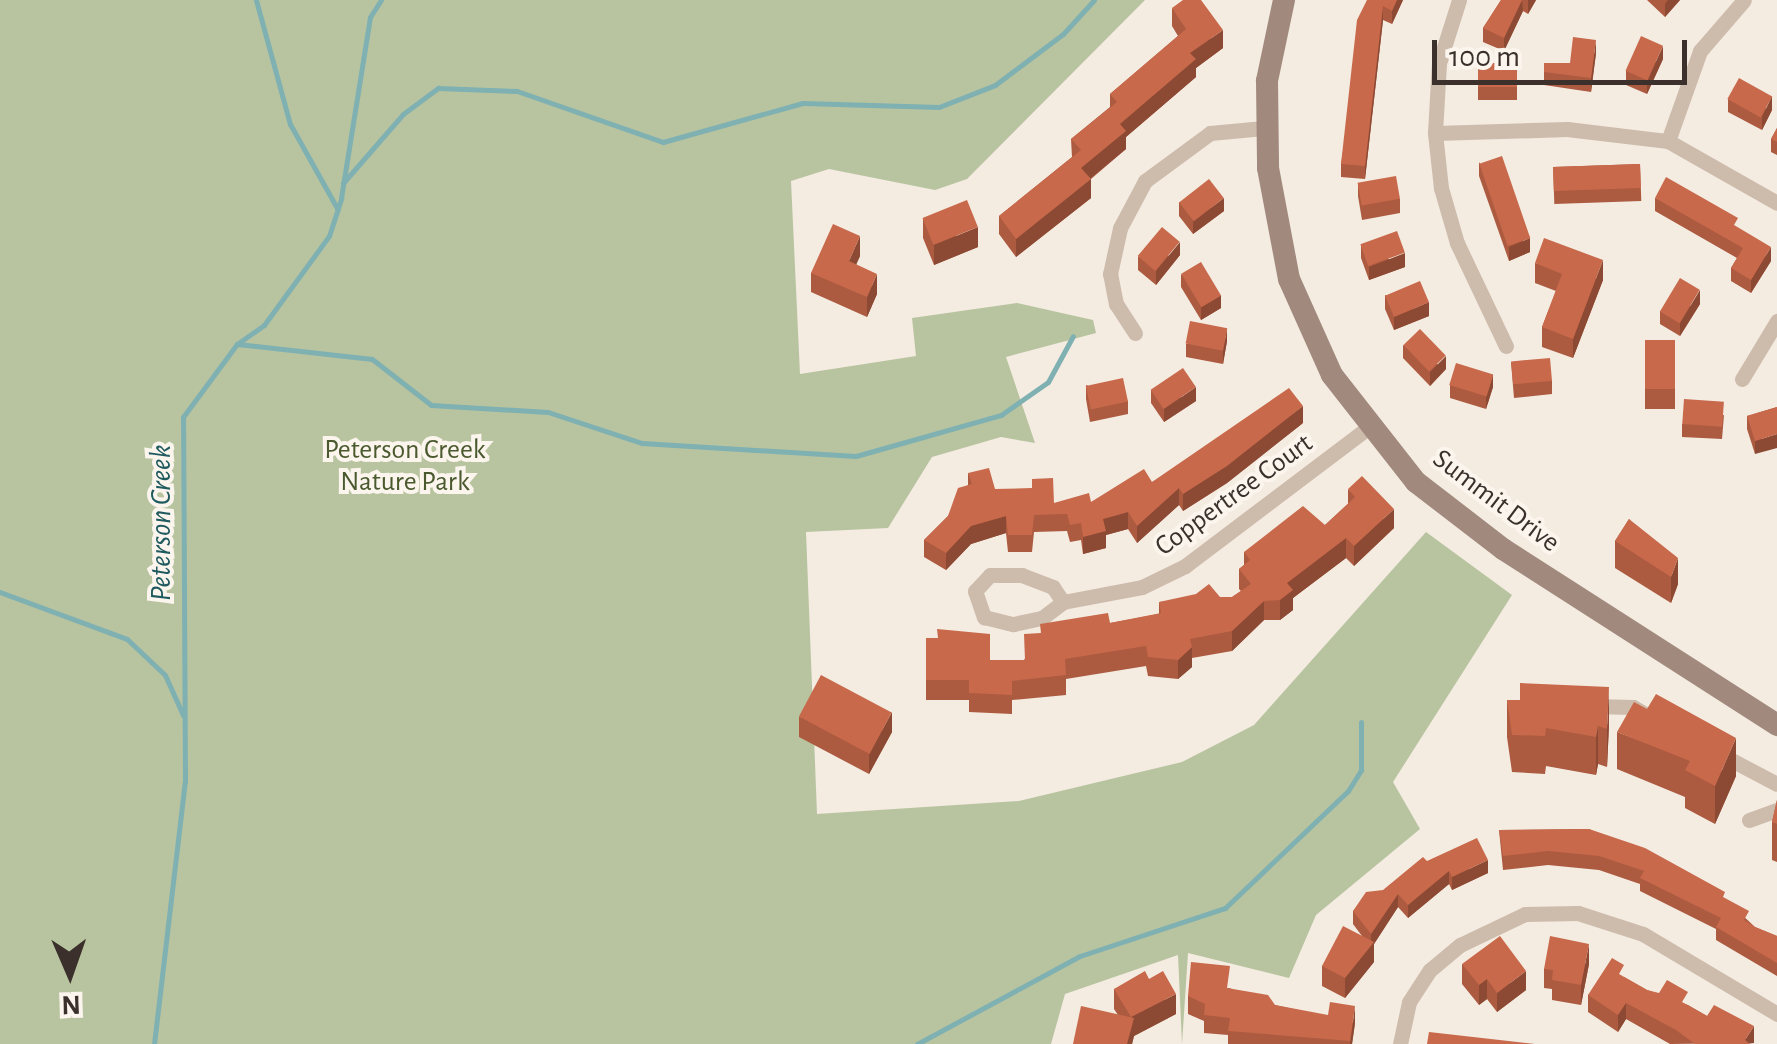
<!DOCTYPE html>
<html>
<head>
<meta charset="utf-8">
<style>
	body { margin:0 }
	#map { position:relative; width:1777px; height:1044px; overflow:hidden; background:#f4ebe1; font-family:"Alegreya Sans",sans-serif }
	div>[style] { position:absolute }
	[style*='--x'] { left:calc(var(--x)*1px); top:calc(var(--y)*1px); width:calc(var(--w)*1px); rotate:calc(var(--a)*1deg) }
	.green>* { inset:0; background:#b8c4a0 }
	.stream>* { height:5px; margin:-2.5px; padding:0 2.5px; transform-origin:2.5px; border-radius:2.5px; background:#7fb0b2 }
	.street>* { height:15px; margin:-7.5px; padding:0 7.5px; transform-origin:7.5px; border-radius:7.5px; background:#cdbbac }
	.secondary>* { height:22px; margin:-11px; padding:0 11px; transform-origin:11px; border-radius:11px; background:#a18a7d }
	.wall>* { inset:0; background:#ac5a40; transform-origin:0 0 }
	.shaded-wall>* { inset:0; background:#8c4a34 }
	.building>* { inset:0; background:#c8694b; transform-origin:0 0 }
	span { translate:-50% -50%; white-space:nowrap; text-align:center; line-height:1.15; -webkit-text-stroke:8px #fbf5ee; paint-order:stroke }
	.park-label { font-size:28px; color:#4a5a2e }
	.street-label { font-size:28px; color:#3b302b }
	.water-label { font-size:30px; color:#1f5a5e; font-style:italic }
	.north { position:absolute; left:20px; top:924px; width:100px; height:100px; -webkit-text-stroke:8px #fbf5ee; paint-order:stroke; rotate:178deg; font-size:28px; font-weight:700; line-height:40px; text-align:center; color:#3b302b }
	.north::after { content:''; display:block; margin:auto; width:35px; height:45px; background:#3b302b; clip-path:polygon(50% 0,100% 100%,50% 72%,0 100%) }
	.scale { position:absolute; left:1432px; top:40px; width:255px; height:45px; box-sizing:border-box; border:5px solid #3b302b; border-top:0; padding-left:12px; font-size:30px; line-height:35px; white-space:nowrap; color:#3b302b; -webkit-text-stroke:8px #fbf5ee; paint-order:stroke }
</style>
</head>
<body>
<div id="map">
	<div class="green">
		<i style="clip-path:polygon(0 0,1145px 0,967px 179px,935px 190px,829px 169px,791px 181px,800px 374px,916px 356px,912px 318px,1017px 303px,1093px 320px,1096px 333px,1006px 357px,1035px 443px,1001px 437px,932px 457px,888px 528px,806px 532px,817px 814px,1019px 801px,1182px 762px,1254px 725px,1426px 532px,1512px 595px,1393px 782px,1420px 829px,1316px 915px,1289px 978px,1188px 953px,1182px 1044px,1178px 955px,1065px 994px,1051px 1044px,0 1044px)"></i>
	</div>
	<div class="stream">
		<i style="--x:256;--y:0;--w:129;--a:74.7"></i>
		<i style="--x:290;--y:124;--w:98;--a:60.8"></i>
		<i style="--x:343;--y:183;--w:91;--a:-49"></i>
		<i style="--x:403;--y:114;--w:44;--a:-36.6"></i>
		<i style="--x:438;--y:88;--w:79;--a:2.2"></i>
		<i style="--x:517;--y:91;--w:155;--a:19.3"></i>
		<i style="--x:663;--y:142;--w:145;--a:-15.6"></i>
		<i style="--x:803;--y:103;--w:136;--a:1.7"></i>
		<i style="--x:939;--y:107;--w:60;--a:-21.4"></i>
		<i style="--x:995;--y:85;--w:85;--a:-36.9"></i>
		<i style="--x:1063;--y:34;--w:46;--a:-47.6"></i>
		<i style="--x:237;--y:344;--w:136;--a:6.3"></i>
		<i style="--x:372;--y:359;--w:75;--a:37.9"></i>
		<i style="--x:431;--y:405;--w:117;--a:3.4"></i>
		<i style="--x:548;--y:412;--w:99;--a:18.3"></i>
		<i style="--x:642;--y:443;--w:214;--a:3.5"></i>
		<i style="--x:856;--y:456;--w:151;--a:-15.8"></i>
		<i style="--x:1001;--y:415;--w:57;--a:-35.1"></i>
		<i style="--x:1048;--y:382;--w:52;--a:-61.5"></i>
		<i style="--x:0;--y:592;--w:135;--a:20.3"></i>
		<i style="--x:127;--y:639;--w:52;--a:43.5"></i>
		<i style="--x:165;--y:675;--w:44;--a:65.8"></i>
		<i style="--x:154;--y:1044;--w:264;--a:-83.3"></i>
		<i style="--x:185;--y:782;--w:365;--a:-90.3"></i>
		<i style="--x:183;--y:417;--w:91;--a:-53.5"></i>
		<i style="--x:237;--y:344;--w:33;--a:-35"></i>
		<i style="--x:264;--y:325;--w:110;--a:-53.9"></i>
		<i style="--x:329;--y:236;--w:40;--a:-72"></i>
		<i style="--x:341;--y:198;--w:183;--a:-80.9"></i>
		<i style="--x:370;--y:17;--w:20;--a:-57"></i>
		<i style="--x:917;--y:1044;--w:185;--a:-28.4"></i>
		<i style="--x:1080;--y:956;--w:153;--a:-18.3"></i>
		<i style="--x:1225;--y:908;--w:170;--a:-43.6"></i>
		<i style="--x:1348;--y:791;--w:25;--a:-58"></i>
		<i style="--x:1361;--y:770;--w:48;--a:-90"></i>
	</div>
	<div class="street">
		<i style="--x:1459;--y:0;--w:66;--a:107.6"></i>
		<i style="--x:1439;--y:63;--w:70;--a:93.3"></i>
		<i style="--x:1435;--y:133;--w:55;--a:83.8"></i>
		<i style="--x:1441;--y:188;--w:57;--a:73.8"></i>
		<i style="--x:1457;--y:243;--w:114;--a:64.6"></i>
		<i style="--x:1435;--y:133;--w:132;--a:-1.7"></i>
		<i style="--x:1567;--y:129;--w:102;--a:6.8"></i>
		<i style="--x:1668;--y:141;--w:125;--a:29.6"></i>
		<i style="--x:1668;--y:141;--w:96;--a:-70.4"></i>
		<i style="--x:1700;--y:51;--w:67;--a:-49.2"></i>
		<i style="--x:1135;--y:333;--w:35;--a:-123"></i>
		<i style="--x:1116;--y:304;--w:31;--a:-101"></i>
		<i style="--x:1110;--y:274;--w:47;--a:-77.7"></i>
		<i style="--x:1120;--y:228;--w:53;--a:-62"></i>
		<i style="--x:1145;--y:181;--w:81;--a:-36.4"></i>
		<i style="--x:1210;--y:133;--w:54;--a:-5.3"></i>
		<i style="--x:1742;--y:379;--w:68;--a:-58.9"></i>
		<i style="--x:1063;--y:602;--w:18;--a:-124"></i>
		<i style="--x:1053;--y:587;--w:33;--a:-159"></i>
		<i style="--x:1022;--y:575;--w:32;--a:180"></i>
		<i style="--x:990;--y:575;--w:22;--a:133"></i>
		<i style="--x:975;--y:591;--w:28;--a:71"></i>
		<i style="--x:984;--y:617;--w:30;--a:14"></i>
		<i style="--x:1013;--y:624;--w:30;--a:-12"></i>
		<i style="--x:1042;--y:618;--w:26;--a:-37"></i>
		<i style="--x:1063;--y:602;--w:80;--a:-10.8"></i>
		<i style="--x:1142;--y:587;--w:48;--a:-26"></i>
		<i style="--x:1185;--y:566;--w:231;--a:-37.1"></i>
		<i style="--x:1592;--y:706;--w:41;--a:1.4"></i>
		<i style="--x:1633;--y:707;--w:16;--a:30"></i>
		<i style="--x:1720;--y:754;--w:64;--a:27.8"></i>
		<i style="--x:1749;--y:820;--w:30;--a:-20"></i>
		<i style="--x:1400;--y:1044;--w:43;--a:-77.9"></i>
		<i style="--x:1409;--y:1002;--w:38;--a:-57"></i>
		<i style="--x:1430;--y:970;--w:39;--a:-40"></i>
		<i style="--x:1460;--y:945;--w:72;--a:-25.5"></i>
		<i style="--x:1525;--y:914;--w:53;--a:-1.1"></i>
		<i style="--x:1578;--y:913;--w:68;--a:17.9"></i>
		<i style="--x:1643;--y:934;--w:156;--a:30.8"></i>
	</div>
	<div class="secondary">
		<i style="--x:1284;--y:0;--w:83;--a:101.9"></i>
		<i style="--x:1267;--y:81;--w:87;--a:89.3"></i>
		<i style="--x:1268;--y:168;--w:113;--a:79.3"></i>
		<i style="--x:1289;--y:279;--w:105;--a:65.9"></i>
		<i style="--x:1332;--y:375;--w:136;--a:51.9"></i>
		<i style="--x:1416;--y:482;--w:110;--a:37.6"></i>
		<i style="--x:1503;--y:549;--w:326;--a:32.7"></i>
	</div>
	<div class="wall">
		<i style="clip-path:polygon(1367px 0,1403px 0,1392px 24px,1383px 20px,1365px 179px,1341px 177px,1341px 164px)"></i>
		<i style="clip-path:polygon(1501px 0,1536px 0,1528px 14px,1523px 11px,1504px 51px,1483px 42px,1483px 28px)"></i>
		<i style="clip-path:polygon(1647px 0,1680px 0,1665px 17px)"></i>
		<i style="clip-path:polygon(1172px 8px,1223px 48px,1196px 68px,1196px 77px,1126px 137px,1126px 149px,1091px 179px,1091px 198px,1016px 257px,999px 234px,999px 216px,1072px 157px,1071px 139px,1110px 107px,1110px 94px,1178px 36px,1172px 26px)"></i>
		<i style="clip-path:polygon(1596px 53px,1591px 92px,1544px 85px,1544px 63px,1570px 63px)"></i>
		<i style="clip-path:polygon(1663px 59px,1647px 94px,1626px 85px,1626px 71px)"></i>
		<i style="left:1478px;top:63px;width:39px;height:37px"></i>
		<i style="clip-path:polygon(1728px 99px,1772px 110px,1762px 130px,1728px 112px)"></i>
		<i style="clip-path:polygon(1777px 128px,1777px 155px,1771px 152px,1771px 139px)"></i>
		<i style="clip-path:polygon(1479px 162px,1530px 252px,1509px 261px,1479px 176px)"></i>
		<i style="left:1640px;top:164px;width:37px;height:87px;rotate:88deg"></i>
		<i style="clip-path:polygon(1358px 183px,1400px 199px,1400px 213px,1362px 220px,1358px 196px)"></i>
		<i style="clip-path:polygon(1655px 198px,1738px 228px,1771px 261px,1751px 293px,1731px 281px,1731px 268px,1737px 258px,1655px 211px)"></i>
		<i style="clip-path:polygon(1179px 202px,1224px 211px,1193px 234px,1179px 216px)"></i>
		<i style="clip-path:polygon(923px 218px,978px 247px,934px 265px,923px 238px)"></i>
		<i style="clip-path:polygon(1361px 245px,1405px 267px,1369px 280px,1361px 258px)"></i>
		<i style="clip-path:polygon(1180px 255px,1156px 285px,1138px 270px,1138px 257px)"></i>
		<i style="clip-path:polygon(860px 256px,856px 264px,877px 294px,867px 317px,811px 292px,811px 273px)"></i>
		<i style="clip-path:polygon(1535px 263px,1603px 280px,1573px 358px,1542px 347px,1542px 327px,1556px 291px,1535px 283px)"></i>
		<i style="clip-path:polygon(1181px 274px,1221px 308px,1201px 320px,1181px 287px)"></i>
		<i style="clip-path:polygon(1385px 295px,1429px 316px,1394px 330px,1385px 309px)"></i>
		<i style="clip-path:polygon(1700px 304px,1680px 336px,1660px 324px,1660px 311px)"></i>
		<i style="left:1645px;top:340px;width:30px;height:69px"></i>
		<i style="clip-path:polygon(1227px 341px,1223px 364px,1186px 357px,1186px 344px)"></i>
		<i style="clip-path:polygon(1403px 345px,1446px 369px,1430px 386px,1403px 358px)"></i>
		<i style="clip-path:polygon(1511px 362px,1552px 381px,1552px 394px,1514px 398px)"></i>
		<i style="clip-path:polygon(1086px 385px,1128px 401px,1128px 414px,1090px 422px,1086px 399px)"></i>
		<i style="clip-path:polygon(1450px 385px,1493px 387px,1486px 409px,1450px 398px)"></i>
		<i style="clip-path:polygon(1151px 390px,1196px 401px,1164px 422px,1151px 403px)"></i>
		<i style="clip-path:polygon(1777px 407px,1755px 454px,1747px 429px,1747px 416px)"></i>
		<i style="clip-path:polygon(1724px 415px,1722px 439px,1682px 437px,1682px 424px)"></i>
		<i style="clip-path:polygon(1303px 423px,1227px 483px,1183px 511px,1179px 505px,1137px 543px,1128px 529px,1106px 535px,1106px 548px,1083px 554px,1081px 540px,1070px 542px,1067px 531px,1034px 532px,1032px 552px,1008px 552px,1006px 533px,971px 544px,946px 570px,924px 557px,924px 540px,948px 516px,968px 485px,968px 473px,995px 489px,1054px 503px,1091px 502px,1152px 482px)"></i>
		<i style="clip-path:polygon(1348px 489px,1394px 528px,1354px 566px,1346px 558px,1293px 598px,1293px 610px,1280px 620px,1264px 620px,1232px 651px,1192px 658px,1192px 667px,1178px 679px,1148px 676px,1146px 666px,1066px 679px,1066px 695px,1012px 700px,1012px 714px,969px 712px,969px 700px,926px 700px,926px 638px,990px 660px,1024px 660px,1040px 633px,1110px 623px,1159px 614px,1159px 602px,1232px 597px,1241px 591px,1239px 589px,1239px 569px,1244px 565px,1244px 552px,1325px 525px,1348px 504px)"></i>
		<i style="clip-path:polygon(1629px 519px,1678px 584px,1671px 603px,1615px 568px,1615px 541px)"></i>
		<i style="clip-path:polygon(1507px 700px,1609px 725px,1607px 767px,1598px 764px,1596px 775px,1546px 766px,1545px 774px,1512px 772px,1507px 737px)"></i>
		<i style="clip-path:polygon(799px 717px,892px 732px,869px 774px,799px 737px)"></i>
		<i style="clip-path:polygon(1617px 732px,1736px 776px,1715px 824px,1685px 808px,1685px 797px,1617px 769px)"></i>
		<i style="clip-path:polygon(1777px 800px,1777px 862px,1772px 860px,1772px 822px)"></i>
		<i style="clip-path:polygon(1589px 829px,1725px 899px,1755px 927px,1777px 936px,1777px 976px,1716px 940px,1716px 929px,1640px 891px,1640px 884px,1599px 870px,1548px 865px,1503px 870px,1499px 830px)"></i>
		<i style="clip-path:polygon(1427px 861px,1488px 873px,1452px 890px,1449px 884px,1408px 918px,1398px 907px,1374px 944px,1374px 962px,1345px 998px,1322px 986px,1322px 966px,1362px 936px,1353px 924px,1353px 911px)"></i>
		<i style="clip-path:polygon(1462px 964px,1526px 990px,1497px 1012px,1487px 999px,1479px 1005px,1462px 984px)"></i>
		<i style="clip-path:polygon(1589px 964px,1581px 1005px,1552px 1000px,1552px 989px,1544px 988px,1544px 969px)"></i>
		<i style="clip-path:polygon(1624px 977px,1647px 990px,1688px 1005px,1754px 1043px,1670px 1044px,1626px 1019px,1618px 1032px,1588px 1012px,1588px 995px)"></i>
		<i style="clip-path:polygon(1149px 979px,1176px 1014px,1134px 1036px,1132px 1044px,1073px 1044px,1118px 1015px,1114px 1009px,1114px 989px)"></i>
		<i style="clip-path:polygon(1229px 988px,1275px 1005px,1355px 1023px,1352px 1044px,1228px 1044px,1228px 1035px,1204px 1033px,1204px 1021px,1188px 1014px,1188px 996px)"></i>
	</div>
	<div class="shaded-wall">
		<i style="clip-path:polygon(1397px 0,1403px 0,1392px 24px,1392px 11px)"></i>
		<i style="clip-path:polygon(1522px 0,1523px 11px,1504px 51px,1504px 38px)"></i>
		<i style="clip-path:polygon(1528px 0,1536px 0,1528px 14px)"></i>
		<i style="clip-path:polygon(1668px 0,1680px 0,1665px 17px,1665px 4px)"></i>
		<i style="clip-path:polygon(1383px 6px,1383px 20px,1365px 179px,1365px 166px)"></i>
		<i style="clip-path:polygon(1223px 30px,1223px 48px,1196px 68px,1196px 77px,1126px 137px,1126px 149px,1081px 186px,1081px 168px,1120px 124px,1190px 53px)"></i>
		<i style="clip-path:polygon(1596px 40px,1596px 53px,1591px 92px,1591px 78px)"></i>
		<i style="clip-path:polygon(1663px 46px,1663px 59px,1647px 94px,1647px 81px)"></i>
		<i style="clip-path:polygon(1772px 96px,1772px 110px,1762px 130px,1762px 117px)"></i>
		<i style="clip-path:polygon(1091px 179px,1091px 198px,1016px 257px,1016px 239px)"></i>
		<i style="clip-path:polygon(1224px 198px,1224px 211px,1193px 234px,1193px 221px)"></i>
		<i style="clip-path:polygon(978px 227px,978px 247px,934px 265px,934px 245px)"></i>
		<i style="clip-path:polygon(860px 236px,860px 256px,849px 281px,849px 261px)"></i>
		<i style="clip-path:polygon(1530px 238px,1530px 252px,1509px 261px,1509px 247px)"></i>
		<i style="clip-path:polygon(1180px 242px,1180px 255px,1156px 285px,1156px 271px)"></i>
		<i style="clip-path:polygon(1771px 247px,1771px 261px,1751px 293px,1751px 280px)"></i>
		<i style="clip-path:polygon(1405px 253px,1405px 267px,1369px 280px,1369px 267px)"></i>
		<i style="clip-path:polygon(1603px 260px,1603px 280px,1573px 358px,1573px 339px)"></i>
		<i style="clip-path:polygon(877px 274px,877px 294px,867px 317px,867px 297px)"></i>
		<i style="clip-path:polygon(1700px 290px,1700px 304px,1680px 336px,1680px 323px)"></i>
		<i style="clip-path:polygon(1221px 295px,1221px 308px,1201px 320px,1201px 307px)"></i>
		<i style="clip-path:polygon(1429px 302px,1429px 316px,1394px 330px,1394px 317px)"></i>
		<i style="clip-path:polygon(1227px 328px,1227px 341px,1223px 364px,1223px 351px)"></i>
		<i style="clip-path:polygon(1446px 356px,1446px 369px,1430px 386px,1430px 372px)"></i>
		<i style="clip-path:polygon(1493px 374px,1493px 387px,1486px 409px,1486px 396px)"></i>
		<i style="clip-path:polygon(1196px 387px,1196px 401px,1164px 422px,1164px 409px)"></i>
		<i style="clip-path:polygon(1303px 406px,1303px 423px,1227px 483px,1183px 511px,1183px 494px)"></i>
		<i style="clip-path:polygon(1777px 434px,1777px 448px,1755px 454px,1755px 441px)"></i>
		<i style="clip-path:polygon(1179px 488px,1179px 505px,1137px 543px,1137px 526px)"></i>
		<i style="clip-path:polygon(1394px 509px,1394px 528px,1354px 566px,1354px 546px)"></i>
		<i style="clip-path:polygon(1128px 512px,1128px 529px,1106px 535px,1106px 548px,1083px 554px,1083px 537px,1103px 519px)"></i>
		<i style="clip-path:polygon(1006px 516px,1006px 533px,971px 544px,946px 570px,946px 553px,971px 526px)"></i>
		<i style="clip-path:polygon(1346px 538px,1346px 558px,1293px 598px,1293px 610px,1280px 620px,1280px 600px,1287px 583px)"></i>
		<i style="clip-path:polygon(1678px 558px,1678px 584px,1671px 603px,1671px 577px)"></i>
		<i style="clip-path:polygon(1264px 601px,1264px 620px,1232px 651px,1232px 631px)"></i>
		<i style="clip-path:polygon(1192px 647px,1192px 667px,1178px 679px,1178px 660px)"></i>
		<i style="clip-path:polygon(1609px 687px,1609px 725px,1607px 767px,1607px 729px)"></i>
		<i style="clip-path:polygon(892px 712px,892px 732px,869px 774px,869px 754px)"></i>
		<i style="clip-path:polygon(1598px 726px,1598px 764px,1596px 775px,1596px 737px)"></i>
		<i style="clip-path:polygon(1736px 738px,1736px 776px,1715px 824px,1715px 786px)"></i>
		<i style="clip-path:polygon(1488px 860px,1488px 873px,1452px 890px,1452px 877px)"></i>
		<i style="clip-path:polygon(1449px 871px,1449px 884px,1408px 918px,1408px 905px)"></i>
		<i style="clip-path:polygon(1398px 894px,1398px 907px,1374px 944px,1374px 962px,1345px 998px,1345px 978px,1371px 945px,1371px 934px)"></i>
		<i style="clip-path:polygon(1589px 944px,1589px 964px,1581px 1005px,1581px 985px)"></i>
		<i style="clip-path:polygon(1526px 971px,1526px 990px,1497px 1012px,1497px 993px)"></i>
		<i style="clip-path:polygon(1487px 979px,1487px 999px,1479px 1005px,1479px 985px)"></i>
		<i style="clip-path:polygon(1176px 994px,1176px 1014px,1134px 1036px,1132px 1044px,1127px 1044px,1131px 1017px)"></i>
		<i style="clip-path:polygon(1626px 1003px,1626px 1019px,1618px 1032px,1618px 1015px)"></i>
		<i style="clip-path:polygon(1355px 1006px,1355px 1023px,1352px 1044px,1350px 1044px)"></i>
		<i style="clip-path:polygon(1754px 1026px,1754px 1043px,1745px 1044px,1745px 1040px)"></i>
	</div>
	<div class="building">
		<i style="clip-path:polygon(1183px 0,1201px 0,1223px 30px,1190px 53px,1196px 59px,1120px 124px,1126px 131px,1081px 168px,1091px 179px,1016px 239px,999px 216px,1081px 150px,1071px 139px,1117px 102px,1110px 94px,1186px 29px,1172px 8px)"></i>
		<i style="clip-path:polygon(1367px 0,1397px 0,1392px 11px,1383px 6px,1365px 166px,1341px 164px,1357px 20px)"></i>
		<i style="clip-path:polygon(1501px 0,1522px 0,1504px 38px,1483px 28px)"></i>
		<i style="left:1641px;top:36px;width:24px;height:38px;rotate:24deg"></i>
		<i style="clip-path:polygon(1573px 37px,1596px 40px,1591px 78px,1544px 72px,1544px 63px,1570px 63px)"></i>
		<i style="left:1478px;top:63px;width:39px;height:24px"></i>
		<i style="left:1739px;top:78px;width:38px;height:24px;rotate:29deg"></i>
		<i style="clip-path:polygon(1777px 128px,1777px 142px,1771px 139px)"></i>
		<i style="left:1502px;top:156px;width:87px;height:24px;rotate:71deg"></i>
		<i style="left:1640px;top:164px;width:24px;height:87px;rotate:88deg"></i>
		<i style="left:1396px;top:176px;width:23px;height:39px;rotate:80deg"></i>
		<i style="clip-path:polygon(1666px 177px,1738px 218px,1734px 225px,1771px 247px,1751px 280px,1731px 268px,1743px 248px,1655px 198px)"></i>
		<i style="left:1209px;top:179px;width:24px;height:38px;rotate:52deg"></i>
		<i style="left:967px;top:200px;width:29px;height:48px;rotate:68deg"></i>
		<i style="clip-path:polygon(833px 224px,860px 236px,849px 261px,877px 274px,867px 297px,811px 273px)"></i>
		<i style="left:1162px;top:227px;width:23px;height:38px;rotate:40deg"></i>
		<i style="left:1397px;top:231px;width:23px;height:39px;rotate:70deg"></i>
		<i style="clip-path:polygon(1544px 238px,1603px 260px,1573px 339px,1542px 327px,1562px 274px,1535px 263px)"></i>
		<i style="left:1201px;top:262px;width:39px;height:23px;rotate:59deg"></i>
		<i style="left:1680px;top:278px;width:23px;height:39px;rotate:31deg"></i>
		<i style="left:1420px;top:281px;width:23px;height:38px;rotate:67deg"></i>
		<i style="left:1190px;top:321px;width:38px;height:23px;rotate:11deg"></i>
		<i style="left:1420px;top:329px;width:37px;height:23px;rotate:46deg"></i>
		<i style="left:1645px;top:340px;width:30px;height:49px"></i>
		<i style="left:1550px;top:358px;width:23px;height:39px;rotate:85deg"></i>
		<i style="left:1456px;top:363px;width:39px;height:23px;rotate:17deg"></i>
		<i style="left:1183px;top:368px;width:23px;height:39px;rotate:56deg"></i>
		<i style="left:1123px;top:378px;width:24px;height:38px;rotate:78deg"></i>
		<i style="clip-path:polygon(1289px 388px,1303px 406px,1227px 466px,1183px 494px,1179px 488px,1137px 526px,1128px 512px,1103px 519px,1106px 531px,1083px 537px,1081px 523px,1070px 525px,1067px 514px,1034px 515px,1032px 535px,1008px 535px,1006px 516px,971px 526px,946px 553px,924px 540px,948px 516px,958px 488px,972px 484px,968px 473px,989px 468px,995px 489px,1032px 488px,1032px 479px,1053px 478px,1054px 503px,1089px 493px,1091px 502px,1144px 469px,1152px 482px)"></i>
		<i style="left:1684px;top:399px;width:40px;height:25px;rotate:4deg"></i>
		<i style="clip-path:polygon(1777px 407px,1777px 434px,1755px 441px,1747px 416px)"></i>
		<i style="clip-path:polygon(1362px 476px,1394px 509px,1354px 546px,1346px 538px,1287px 583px,1293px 590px,1280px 600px,1264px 601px,1232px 631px,1190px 639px,1192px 647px,1178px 660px,1148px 657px,1146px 646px,1065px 659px,1066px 675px,1012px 681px,1012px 695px,969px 693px,969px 680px,926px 680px,926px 638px,938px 638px,937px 629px,990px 634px,990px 660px,1025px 660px,1024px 634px,1041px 633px,1040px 624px,1108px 613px,1110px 623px,1161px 613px,1159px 602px,1196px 594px,1209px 584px,1220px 597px,1232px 597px,1251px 584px,1239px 569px,1250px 560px,1244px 552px,1303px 506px,1325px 525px,1355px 497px,1348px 489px)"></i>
		<i style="clip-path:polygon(1629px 519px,1678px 558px,1671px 577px,1615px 541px)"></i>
		<i style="left:821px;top:675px;width:80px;height:47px;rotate:28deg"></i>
		<i style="clip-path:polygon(1520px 683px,1609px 687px,1607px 729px,1598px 726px,1596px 737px,1546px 728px,1545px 736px,1512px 735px,1507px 700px,1520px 700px)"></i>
		<i style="clip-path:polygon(1656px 694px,1736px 738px,1715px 786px,1685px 770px,1690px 761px,1617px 732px,1634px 702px,1647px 709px)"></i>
		<i style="clip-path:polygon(1777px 800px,1777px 824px,1772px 822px)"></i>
		<i style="clip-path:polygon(1589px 829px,1645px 848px,1725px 892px,1723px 897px,1749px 911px,1744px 920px,1755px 927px,1777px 936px,1777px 963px,1716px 927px,1721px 918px,1640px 878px,1644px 871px,1599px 856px,1548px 851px,1503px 856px,1499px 830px)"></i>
		<i style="clip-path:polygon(1477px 838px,1488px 860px,1452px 877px,1449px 871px,1408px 905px,1398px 894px,1371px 934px,1353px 911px,1366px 892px,1383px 890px,1423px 857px,1427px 861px)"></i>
		<i style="clip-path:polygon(1343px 926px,1374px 942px,1345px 978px,1322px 966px)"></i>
		<i style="clip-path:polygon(1500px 936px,1526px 971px,1497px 993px,1487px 979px,1479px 985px,1462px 964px)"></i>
		<i style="clip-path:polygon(1550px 936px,1589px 944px,1581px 985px,1552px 980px,1553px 970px,1544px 969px)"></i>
		<i style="clip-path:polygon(1612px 958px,1624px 965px,1619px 974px,1647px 990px,1659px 993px,1667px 980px,1688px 992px,1682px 1002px,1707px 1016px,1714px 1005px,1754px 1026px,1745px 1040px,1750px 1044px,1695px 1044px,1676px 1030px,1626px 1003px,1618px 1015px,1588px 995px)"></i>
		<i style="clip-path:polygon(1191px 962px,1230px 966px,1227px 988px,1268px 995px,1275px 1005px,1328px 1015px,1330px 1002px,1355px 1006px,1350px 1041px,1228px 1031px,1230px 1018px,1204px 1015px,1205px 1004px,1188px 996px)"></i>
		<i style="clip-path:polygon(1145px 971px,1149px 979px,1163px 971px,1176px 994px,1131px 1017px,1114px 989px)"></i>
		<i style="clip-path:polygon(1081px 1006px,1134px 1018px,1127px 1044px,1073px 1044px)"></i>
		<i style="clip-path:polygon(1429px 1032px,1535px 1044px,1427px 1044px)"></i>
	</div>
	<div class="park-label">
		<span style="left:405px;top:466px">Peterson Creek<br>Nature Park</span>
	</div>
	<div class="street-label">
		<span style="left:1234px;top:495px;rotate:-36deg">Coppertree Court</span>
		<span style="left:1496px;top:501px;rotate:37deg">Summit Drive</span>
	</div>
	<div class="water-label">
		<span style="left:161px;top:523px;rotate:-90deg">Peterson Creek</span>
	</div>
	<div class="north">N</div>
	<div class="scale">100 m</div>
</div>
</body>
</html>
